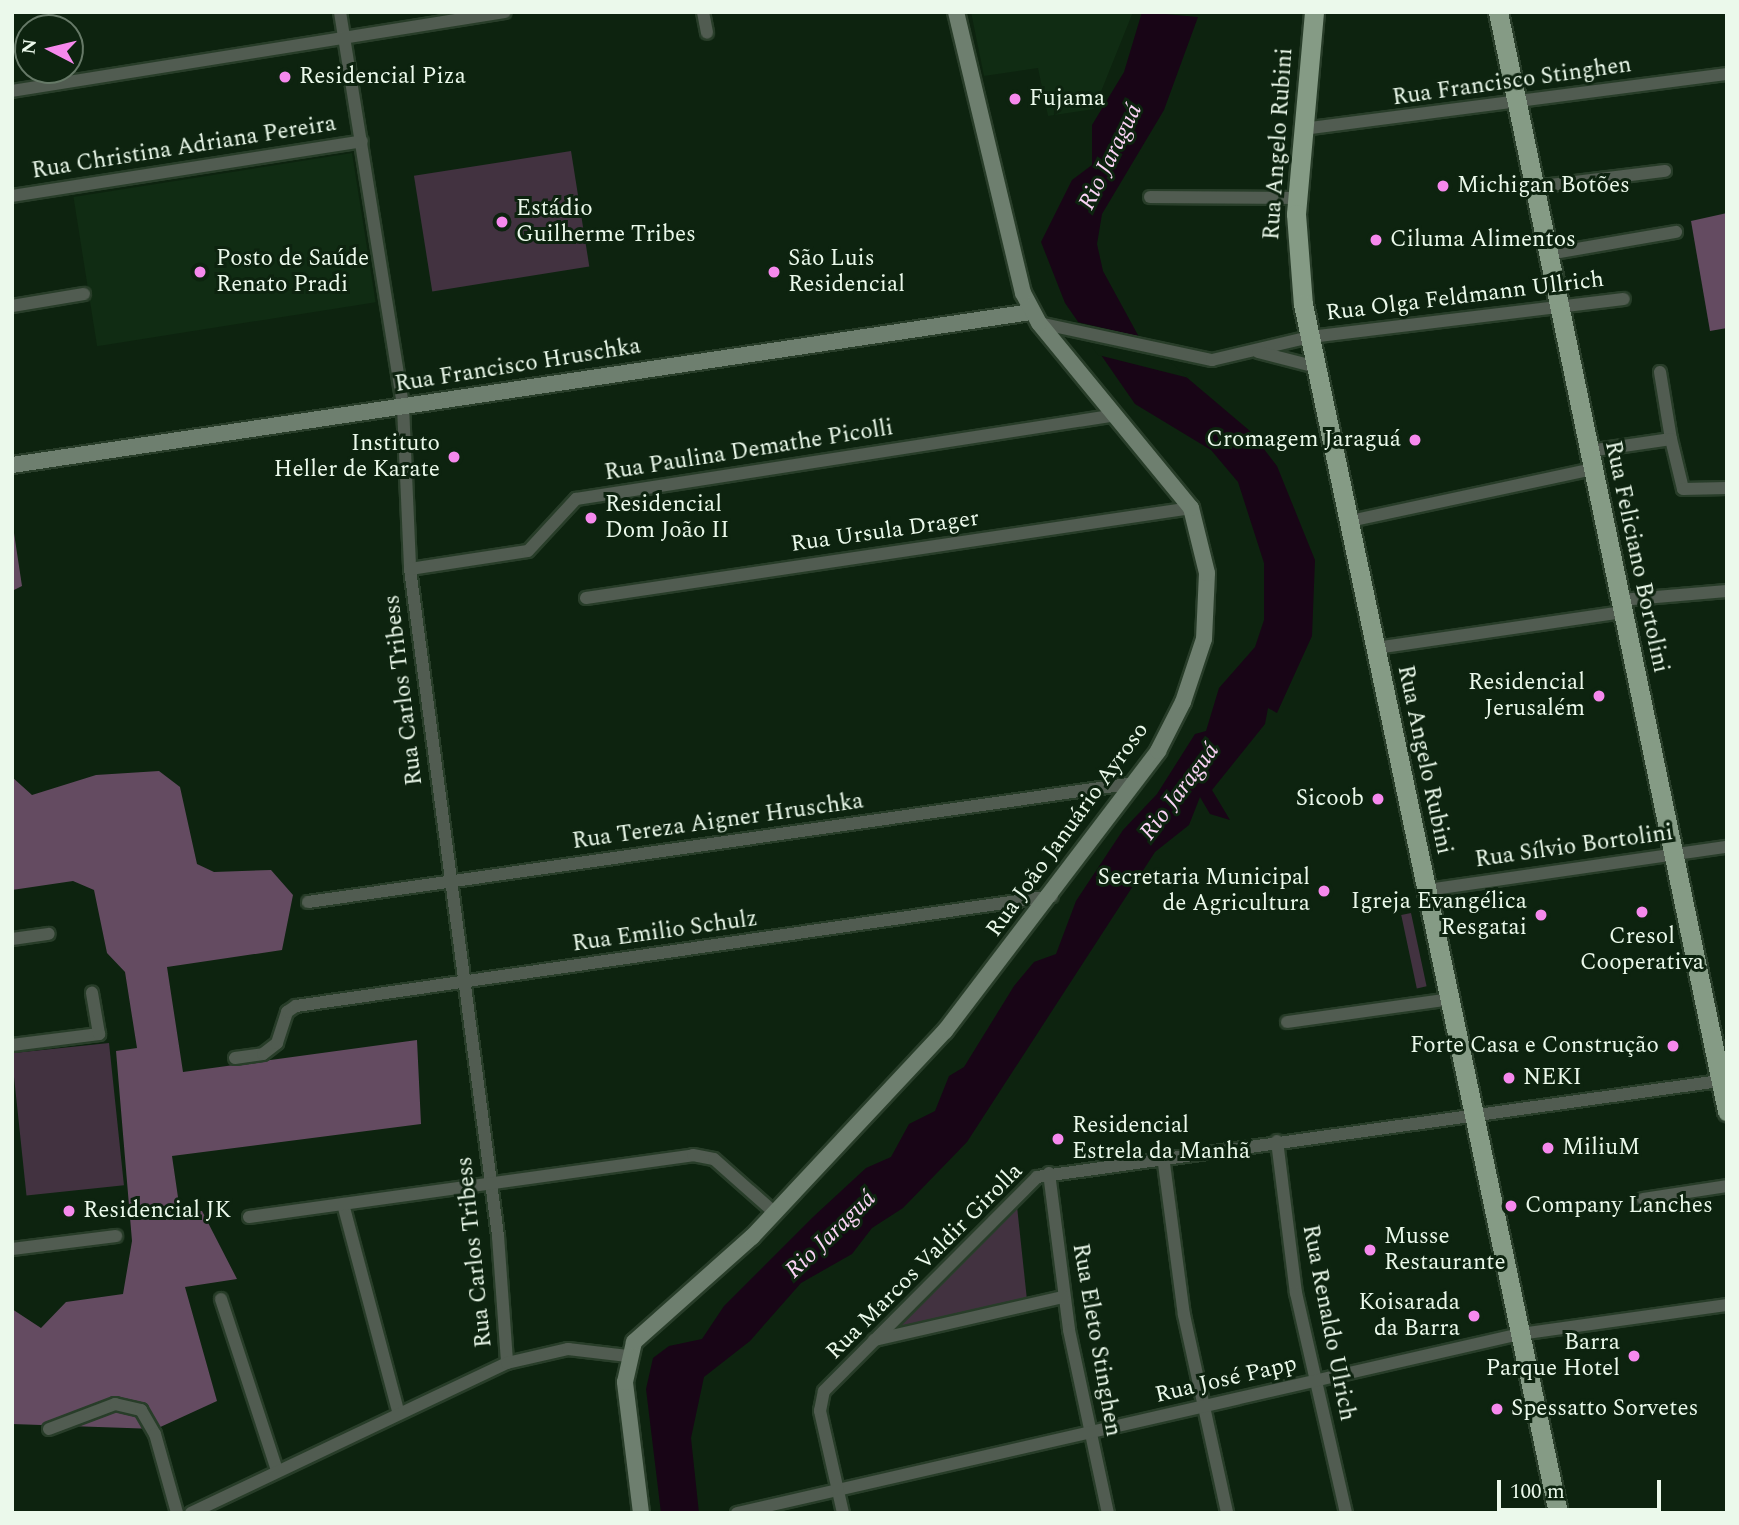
<!DOCTYPE html>
<html>
<head>
<meta charset="utf-8">
<style>
	body { margin:0 }
	#map { position:relative; width:1739px; height:1525px; overflow:hidden; background:#0d230f; font-family:Spectral,serif }
	div>[style] { position:absolute }
	[style*='--x'] { left:calc(var(--x)*1px); top:calc(var(--y)*1px); width:calc(var(--w)*1px); rotate:calc(var(--a)*1deg) }
	.built>* { inset:0; background:#102c13; transform-origin:0 0 }
	.green>* { inset:0; background:#423240; transform-origin:0 0 }
	.forest>* { inset:0; background:#644b61 }
	.water>* { inset:0; background:#180516 }
	.pier>* { inset:0; background:#0d230f }
	.roads { filter:drop-shadow(2px 0 #283d29) drop-shadow(-2px 0 #283d29) drop-shadow(0 2px #283d29) drop-shadow(0 -2px #283d29) }
	.street>* { height:12px; margin:-6px; padding:0 6px; transform-origin:6px; border-radius:6px; background:#515c51 }
	.secondary>* { height:16px; margin:-8px; padding:0 8px; transform-origin:8px; border-radius:8px; background:#6e7f6f }
	.primary>* { height:19px; margin:-9.5px; padding:0 9.5px; transform-origin:9.5px; border-radius:9.5px; background:#859b85 }
	.dots>* { width:19px; height:19px; translate:-50% -50%; box-sizing:border-box; border:4px solid #0d230f; border-radius:50% }
	span { translate:-50% -50%; white-space:nowrap; text-align:center; line-height:1.15; -webkit-text-stroke:6px #0d230f; paint-order:stroke }
	.poi-label { font-size:23px; color:#ebf9eb }
	.left { translate:0 -50%; text-align:left }
	.right { translate:-100% -50%; text-align:right }
	.street-label { font-size:23px; color:#ebf9eb }
	.water-label { font-size:24px; color:#fbd4f6; font-style:italic }
	.frame { position:absolute; inset:0; border:14px solid #ebf9eb; pointer-events:none }
	.north { position:absolute; left:14px; top:14px; width:70px; height:70px; box-sizing:border-box; background:#0d230f; border:2px solid #667967; border-radius:50%; rotate:277deg; font-size:19px; font-weight:700; line-height:28px; text-align:center; color:#ebf9eb }
	.north::after { content:''; display:block; margin:auto; width:24px; height:32px; background:#f689ed; clip-path:polygon(50% 0,100% 100%,50% 72%,0 100%) }
	.scale { position:absolute; left:1497px; top:1480px; width:164px; height:32px; box-sizing:border-box; border:4px solid #ebf9eb; border-top:0; padding-left:9px; font-size:21px; line-height:24px; white-space:nowrap; color:#ebf9eb; -webkit-text-stroke:5px #0d230f; paint-order:stroke }
</style>
</head>
<body>
<div id="map">
	<div class="built">
		<i style="clip-path:polygon(971px 12px,1133px 12px,1094px 109px,1048px 116px,1038px 68px,984px 76px)"></i>
		<i style="left:352px;top:153px;width:151px;height:282px;rotate:81deg"></i>
	</div>
	<div class="green">
		<i style="left:571px;top:151px;width:117px;height:159px;rotate:81deg"></i>
		<i style="left:1411px;top:913px;width:75px;height:10px;rotate:78deg"></i>
		<i style="left:109px;top:1043px;width:143px;height:98px;rotate:84deg"></i>
		<i style="clip-path:polygon(1016px 1197px,1027px 1300px,883px 1333px)"></i>
	</div>
	<div class="forest">
		<i style="clip-path:polygon(1727px 213px,1727px 328px,1710px 331px,1691px 221px)"></i>
		<i style="clip-path:polygon(12px 520px,22px 586px,12px 591px)"></i>
		<i style="clip-path:polygon(159px 771px,180px 787px,197px 864px,214px 872px,271px 870px,293px 895px,282px 950px,167px 967px,183px 1072px,417px 1040px,421px 1124px,172px 1156px,180px 1211px,202px 1211px,237px 1279px,185px 1287px,217px 1401px,156px 1429px,12px 1424px,12px 1309px,41px 1328px,66px 1302px,123px 1294px,132px 1241px,116px 1051px,137px 1048px,125px 972px,107px 953px,94px 890px,73px 881px,12px 890px,12px 777px,32px 795px,96px 775px)"></i>
	</div>
	<div class="water">
		<i style="clip-path:polygon(1142px 12px,1198px 17px,1164px 110px,1102px 214px,1097px 244px,1103px 271px,1139px 337px,1250px 431px,1277px 466px,1315px 560px,1312px 636px,1277px 713px,1268px 708px,1265px 724px,1212px 790px,1230px 820px,1210px 814px,1200px 797px,1189px 825px,1155px 852px,967px 1142px,903px 1208px,872px 1228px,852px 1254px,801px 1283px,750px 1341px,704px 1377px,691px 1438px,699px 1513px,661px 1513px,646px 1389px,653px 1358px,669px 1346px,702px 1339px,724px 1306px,813px 1217px,866px 1168px,891px 1157px,909px 1124px,935px 1111px,949px 1076px,964px 1067px,1014px 986px,1034px 962px,1056px 954px,1076px 901px,1123px 830px,1157px 794px,1195px 734px,1206px 731px,1219px 688px,1255px 647px,1264px 620px,1264px 563px,1238px 482px,1211px 450px,1135px 404px,1065px 303px,1041px 242px,1072px 180px,1092px 165px,1092px 125px,1124px 72px)"></i>
	</div>
	<div class="pier">
		<i style="clip-path:polygon(1073px 321px,1142px 337px,1189px 378px,1098px 355px)"></i>
	</div>
	<div class="roads">
		<div class="street">
			<i style="--x:340;--y:12;--w:399;--a:80.9"></i>
			<i style="--x:403;--y:406;--w:163;--a:87.5"></i>
			<i style="--x:410;--y:569;--w:673;--a:82.48"></i>
			<i style="--x:498;--y:1236;--w:127;--a:85.9"></i>
			<i style="--x:703;--y:12;--w:21;--a:79"></i>
			<i style="--x:12;--y:91;--w:499;--a:-9.1"></i>
			<i style="--x:1303;--y:129;--w:428;--a:-7.4"></i>
			<i style="--x:1534;--y:187;--w:132;--a:-7"></i>
			<i style="--x:12;--y:196;--w:354;--a:-8.9"></i>
			<i style="--x:1150;--y:197;--w:147;--a:0.4"></i>
			<i style="--x:1548;--y:254;--w:130;--a:-9.8"></i>
			<i style="--x:12;--y:306;--w:73;--a:-9.5"></i>
			<i style="--x:1039;--y:323;--w:177;--a:12.1"></i>
			<i style="--x:1212;--y:360;--w:101;--a:-13.2"></i>
			<i style="--x:1310;--y:337;--w:316;--a:-6.9"></i>
			<i style="--x:1258;--y:352;--w:61;--a:14.3"></i>
			<i style="--x:1660;--y:372;--w:68;--a:80.7"></i>
			<i style="--x:1589;--y:451;--w:83;--a:-8.3"></i>
			<i style="--x:1671;--y:439;--w:51;--a:76.5"></i>
			<i style="--x:1683;--y:489;--w:44;--a:-1.3"></i>
			<i style="--x:1350;--y:521;--w:249;--a:-12.1"></i>
			<i style="--x:410;--y:569;--w:119;--a:-8.7"></i>
			<i style="--x:528;--y:551;--w:71;--a:-47.3"></i>
			<i style="--x:576;--y:499;--w:547;--a:-8.83"></i>
			<i style="--x:586;--y:598;--w:612;--a:-8.46"></i>
			<i style="--x:1621;--y:600;--w:106;--a:-4.9"></i>
			<i style="--x:1376;--y:648;--w:251;--a:-8.3"></i>
			<i style="--x:1427;--y:890;--w:303;--a:-8.2"></i>
			<i style="--x:308;--y:902;--w:836;--a:-8.19"></i>
			<i style="--x:12;--y:939;--w:37;--a:-8"></i>
			<i style="--x:1287;--y:1022;--w:165;--a:-8"></i>
			<i style="--x:12;--y:1045;--w:88;--a:-7.2"></i>
			<i style="--x:99;--y:1034;--w:42;--a:-99.7"></i>
			<i style="--x:235;--y:1058;--w:28;--a:-8"></i>
			<i style="--x:263;--y:1054;--w:18;--a:-38"></i>
			<i style="--x:277;--y:1043;--w:33;--a:-72"></i>
			<i style="--x:287;--y:1012;--w:11;--a:-34"></i>
			<i style="--x:296;--y:1006;--w:764;--a:-8.28"></i>
			<i style="--x:1277;--y:1141;--w:153;--a:82.9"></i>
			<i style="--x:1296;--y:1293;--w:226;--a:77.2"></i>
			<i style="--x:1163;--y:1156;--w:160;--a:82.5"></i>
			<i style="--x:1184;--y:1315;--w:203;--a:77.7"></i>
			<i style="--x:1049;--y:1173;--w:158;--a:82.7"></i>
			<i style="--x:1069;--y:1330;--w:187;--a:78"></i>
			<i style="--x:1643;--y:1199;--w:85;--a:-8.8"></i>
			<i style="--x:343;--y:1204;--w:214;--a:75.1"></i>
			<i style="--x:249;--y:1217;--w:448;--a:-7.9"></i>
			<i style="--x:693;--y:1155;--w:21;--a:11"></i>
			<i style="--x:714;--y:1159;--w:81;--a:41.5"></i>
			<i style="--x:12;--y:1249;--w:105;--a:-7.1"></i>
			<i style="--x:221;--y:1299;--w:177;--a:71.9"></i>
			<i style="--x:874;--y:1340;--w:195;--a:-12.8"></i>
			<i style="--x:49;--y:1429;--w:71;--a:-20.7"></i>
			<i style="--x:115;--y:1404;--w:27;--a:13"></i>
			<i style="--x:141;--y:1410;--w:28;--a:60"></i>
			<i style="--x:155;--y:1434;--w:82;--a:74.4"></i>
			<i style="--x:191;--y:1513;--w:350;--a:-25.4"></i>
			<i style="--x:507;--y:1363;--w:63;--a:-12.9"></i>
			<i style="--x:568;--y:1349;--w:60;--a:6.7"></i>
			<i style="--x:737;--y:1513;--w:803;--a:-12.88"></i>
			<i style="--x:1520;--y:1334;--w:209;--a:-8"></i>
			<i style="--x:843;--y:1513;--w:105;--a:-102.7"></i>
			<i style="--x:820;--y:1411;--w:20;--a:-79"></i>
			<i style="--x:824;--y:1391;--w:302;--a:-45.1"></i>
			<i style="--x:1037;--y:1177;--w:696;--a:-8.01"></i>
		</div>
		<div class="secondary">
			<i style="--x:12;--y:465;--w:1030;--a:-8.54"></i>
			<i style="--x:641;--y:1513;--w:132;--a:-97"></i>
			<i style="--x:625;--y:1382;--w:41;--a:-77.3"></i>
			<i style="--x:634;--y:1342;--w:158;--a:-41.7"></i>
			<i style="--x:752;--y:1237;--w:282;--a:-46.9"></i>
			<i style="--x:945;--y:1031;--w:352;--a:-52.7"></i>
			<i style="--x:1158;--y:751;--w:55;--a:-63"></i>
			<i style="--x:1183;--y:702;--w:66;--a:-71.6"></i>
			<i style="--x:1204;--y:639;--w:66;--a:-87.4"></i>
			<i style="--x:1207;--y:573;--w:67;--a:-103.8"></i>
			<i style="--x:1191;--y:508;--w:239;--a:-129.4"></i>
			<i style="--x:1039;--y:323;--w:34;--a:-118"></i>
			<i style="--x:1023;--y:293;--w:289;--a:-103.4"></i>
		</div>
		<div class="primary">
			<i style="--x:1314;--y:12;--w:203;--a:95.1"></i>
			<i style="--x:1296;--y:214;--w:90;--a:85.6"></i>
			<i style="--x:1303;--y:304;--w:1236;--a:78.09"></i>
			<i style="--x:1498;--y:12;--w:1123;--a:78.23"></i>
		</div>
	</div>
	<div class="dots">
		<i style="left:285px;top:77px;background:#f689ed"></i>
		<i style="left:1015px;top:99px;background:#f689ed"></i>
		<i style="left:1443px;top:186px;background:#f689ed"></i>
		<i style="left:502px;top:222px;background:#f689ed"></i>
		<i style="left:1376px;top:240px;background:#f689ed"></i>
		<i style="left:200px;top:272px;background:#f689ed"></i>
		<i style="left:774px;top:272px;background:#f689ed"></i>
		<i style="left:1415px;top:440px;background:#f689ed"></i>
		<i style="left:454px;top:457px;background:#f689ed"></i>
		<i style="left:591px;top:518px;background:#f689ed"></i>
		<i style="left:1599px;top:696px;background:#f689ed"></i>
		<i style="left:1378px;top:799px;background:#f689ed"></i>
		<i style="left:1324px;top:891px;background:#f689ed"></i>
		<i style="left:1642px;top:912px;background:#f689ed"></i>
		<i style="left:1541px;top:915px;background:#f689ed"></i>
		<i style="left:1673px;top:1046px;background:#f689ed"></i>
		<i style="left:1509px;top:1078px;background:#f689ed"></i>
		<i style="left:1058px;top:1139px;background:#f689ed"></i>
		<i style="left:1548px;top:1148px;background:#f689ed"></i>
		<i style="left:1511px;top:1206px;background:#f689ed"></i>
		<i style="left:69px;top:1211px;background:#f689ed"></i>
		<i style="left:1370px;top:1250px;background:#f689ed"></i>
		<i style="left:1474px;top:1316px;background:#f689ed"></i>
		<i style="left:1634px;top:1356px;background:#f689ed"></i>
		<i style="left:1497px;top:1409px;background:#f689ed"></i>
	</div>
	<div class="poi-label">
		<span class="left" style="left:299px;top:77px">Residencial Piza</span>
		<span class="left" style="left:1029px;top:99px">Fujama</span>
		<span class="left" style="left:1457px;top:186px">Michigan Botões</span>
		<span class="left" style="left:516px;top:222px">Estádio<br>Guilherme Tribes</span>
		<span class="left" style="left:1390px;top:240px">Ciluma Alimentos</span>
		<span class="left" style="left:216px;top:272px">Posto de Saúde<br>Renato Pradi</span>
		<span class="left" style="left:788px;top:272px">São Luis<br>Residencial</span>
		<span class="right" style="left:1401px;top:440px">Cromagem Jaraguá</span>
		<span class="right" style="left:440px;top:457px">Instituto<br>Heller de Karate</span>
		<span class="left" style="left:605px;top:518px">Residencial<br>Dom João II</span>
		<span class="right" style="left:1585px;top:696px">Residencial<br>Jerusalém</span>
		<span class="right" style="left:1364px;top:799px">Sicoob</span>
		<span class="right" style="left:1310px;top:891px">Secretaria Municipal<br>de Agricultura</span>
		<span class="right" style="left:1527px;top:915px">Igreja Evangélica<br>Resgatai</span>
		<span style="left:1642px;top:950px">Cresol<br>Cooperativa</span>
		<span class="right" style="left:1659px;top:1046px">Forte Casa e Construção</span>
		<span class="left" style="left:1523px;top:1078px">NEKI</span>
		<span class="left" style="left:1072px;top:1139px">Residencial<br>Estrela da Manhã</span>
		<span class="left" style="left:1562px;top:1148px">MiliuM</span>
		<span class="left" style="left:1525px;top:1206px">Company Lanches</span>
		<span class="left" style="left:83px;top:1211px">Residencial JK</span>
		<span class="left" style="left:1384px;top:1250px">Musse<br>Restaurante</span>
		<span class="right" style="left:1460px;top:1316px">Koisarada<br>da Barra</span>
		<span class="right" style="left:1620px;top:1356px">Barra<br>Parque Hotel</span>
		<span class="left" style="left:1511px;top:1409px">Spessatto Sorvetes</span>
	</div>
	<div class="street-label">
		<span style="left:1512px;top:82px;rotate:-8deg">Rua Francisco Stinghen</span>
		<span style="left:1279px;top:144px;rotate:-86deg">Rua Angelo Rubini</span>
		<span style="left:184px;top:148px;rotate:-9deg">Rua Christina Adriana Pereira</span>
		<span style="left:1465px;top:297px;rotate:-7deg">Rua Olga Feldmann Ullrich</span>
		<span style="left:518px;top:366px;rotate:-9deg">Rua Francisco Hruschka</span>
		<span style="left:749px;top:451px;rotate:-9deg">Rua Paulina Demathe Picolli</span>
		<span style="left:885px;top:532px;rotate:-8deg">Rua Ursula Drager</span>
		<span style="left:1636px;top:557px;rotate:78deg">Rua Feliciano Bortolini</span>
		<span style="left:404px;top:690px;rotate:-97deg">Rua Carlos Tribess</span>
		<span style="left:1424px;top:760px;rotate:78deg">Rua Angelo Rubini</span>
		<span style="left:718px;top:822px;rotate:-8deg">Rua Tereza Aigner Hruschka</span>
		<span style="left:1068px;top:830px;rotate:-54deg">Rua João Januário Ayroso</span>
		<span style="left:1574px;top:847px;rotate:-8deg">Rua Sílvio Bortolini</span>
		<span style="left:665px;top:932px;rotate:-8deg">Rua Emilio Schulz</span>
		<span style="left:475px;top:1252px;rotate:-96deg">Rua Carlos Tribess</span>
		<span style="left:925px;top:1262px;rotate:-45deg">Rua Marcos Valdir Girolla</span>
		<span style="left:1328px;top:1323px;rotate:79deg">Rua Renaldo Ulrich</span>
		<span style="left:1096px;top:1340px;rotate:80deg">Rua Eleto Stinghen</span>
		<span style="left:1226px;top:1380px;rotate:-13deg">Rua José Papp</span>
	</div>
	<div class="water-label">
		<span style="left:1111px;top:157px;rotate:-64deg">Rio Jaraguá</span>
		<span style="left:1180px;top:792px;rotate:-53deg">Rio Jaraguá</span>
		<span style="left:831px;top:1235px;rotate:-44deg">Rio Jaraguá</span>
	</div>
	<div class="frame"></div>
	<div class="north">N</div>
	<div class="scale">100 m</div>
</div>
</body>
</html>
